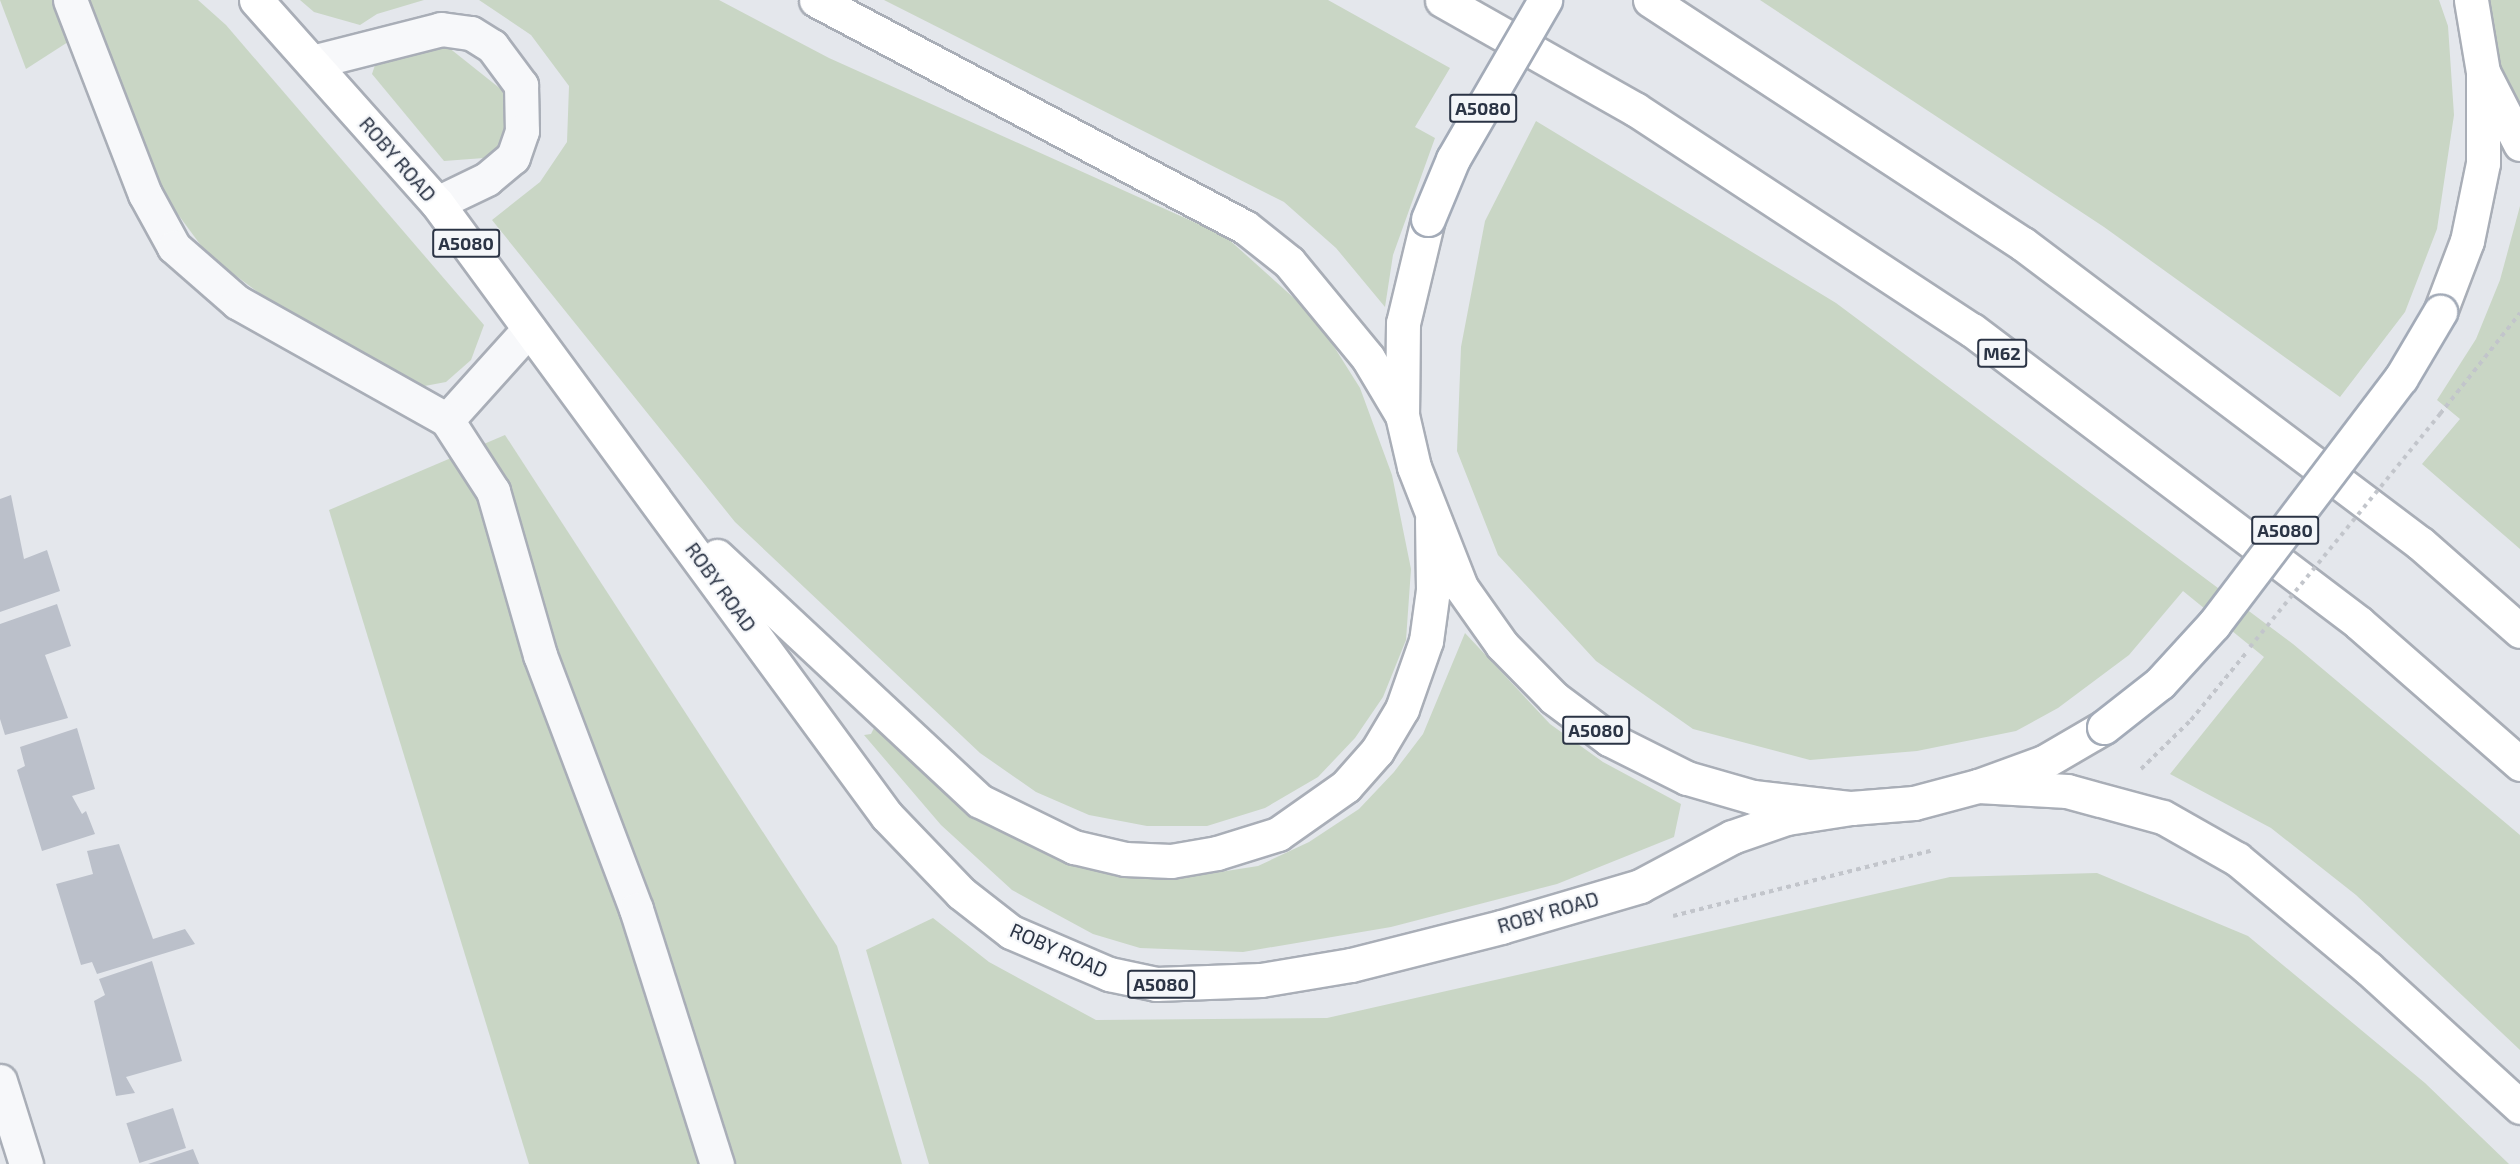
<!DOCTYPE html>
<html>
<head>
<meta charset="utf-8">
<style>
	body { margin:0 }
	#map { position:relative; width:2520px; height:1164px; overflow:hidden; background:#e4e7ec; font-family:"Exo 2",sans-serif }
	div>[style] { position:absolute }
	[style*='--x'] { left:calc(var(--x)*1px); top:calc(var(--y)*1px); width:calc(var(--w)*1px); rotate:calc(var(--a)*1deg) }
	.green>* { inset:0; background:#c9d6c5 }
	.building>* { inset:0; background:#bbc0ca; transform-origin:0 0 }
	.path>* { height:4px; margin-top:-2px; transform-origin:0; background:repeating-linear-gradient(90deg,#c2c5cb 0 4.5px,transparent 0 9px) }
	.roads { filter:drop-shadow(2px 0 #a9aeb7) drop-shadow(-2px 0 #a9aeb7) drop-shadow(0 2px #a9aeb7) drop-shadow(0 -2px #a9aeb7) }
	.minor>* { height:33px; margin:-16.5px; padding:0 16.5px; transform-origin:16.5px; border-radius:16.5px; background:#f7f8fa }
	.major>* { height:33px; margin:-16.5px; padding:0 16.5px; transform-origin:16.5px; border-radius:16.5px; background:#fff }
	.highway>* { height:33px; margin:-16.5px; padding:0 16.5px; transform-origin:16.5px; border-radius:16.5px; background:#fff }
	.path-bridge>* { height:4px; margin-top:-2px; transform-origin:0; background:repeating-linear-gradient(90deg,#c2c5cb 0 4.5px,transparent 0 9px) }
	.bridges { filter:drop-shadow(2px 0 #a3abb8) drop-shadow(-2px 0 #a3abb8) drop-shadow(0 2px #a3abb8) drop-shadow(0 -2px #a3abb8) }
	.major-bridge>* { height:33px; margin:-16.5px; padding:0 16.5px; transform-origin:16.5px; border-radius:16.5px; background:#fff }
	span { translate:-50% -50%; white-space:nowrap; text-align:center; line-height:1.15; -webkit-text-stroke:4.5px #f4f6f9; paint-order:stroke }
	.shield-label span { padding:2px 4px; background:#f4f6f9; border:2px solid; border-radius:4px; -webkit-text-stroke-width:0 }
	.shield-label { font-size:18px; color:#2b3445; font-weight:700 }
	.street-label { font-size:20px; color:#2b3445 }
</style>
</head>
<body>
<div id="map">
	<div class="green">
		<i style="clip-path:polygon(0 0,54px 0,68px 42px,26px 69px)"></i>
		<i style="clip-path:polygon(77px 0,198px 0,226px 25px,484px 325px,471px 360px,446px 382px,414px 388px,275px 305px,208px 255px,154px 182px)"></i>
		<i style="clip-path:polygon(300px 0,424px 0,377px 14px,360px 25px,314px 12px)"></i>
		<i style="clip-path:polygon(479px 0,719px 0,829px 58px,1225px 236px,1316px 318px,1360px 388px,1392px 475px,1411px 569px,1406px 640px,1383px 697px,1355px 738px,1318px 777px,1265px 808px,1207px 826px,1147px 826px,1089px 815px,1036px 792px,980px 753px,735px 522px,492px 220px,540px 182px,567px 142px,569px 86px,531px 35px)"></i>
		<i style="clip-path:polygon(884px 0,1328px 0,1450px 68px,1415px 127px,1435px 138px,1393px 255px,1385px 307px,1336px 248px,1284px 202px)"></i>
		<i style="clip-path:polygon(1760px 0,2439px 0,2448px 26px,2454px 115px,2437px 229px,2405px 312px,2340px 397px,2104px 227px)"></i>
		<i style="clip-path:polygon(2475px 0,2520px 0,2520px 144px)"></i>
		<i style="clip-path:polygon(443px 43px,502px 90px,515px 114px,506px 143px,484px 158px,444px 161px,372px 74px,375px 65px)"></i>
		<i style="clip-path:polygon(1536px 121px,1836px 303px,2293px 644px,2520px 835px,2520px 1050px,2356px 895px,2271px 828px,2170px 774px,2264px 657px,2183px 591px,2129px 655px,2058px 708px,2016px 731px,1917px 751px,1810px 760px,1693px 729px,1596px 661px,1498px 555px,1457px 451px,1461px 347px,1485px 221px)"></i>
		<i style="clip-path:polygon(2520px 206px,2520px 549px,2422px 464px,2460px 419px,2437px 400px,2476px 339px,2500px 280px)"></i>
		<i style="clip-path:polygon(505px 435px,837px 946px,902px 1164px,529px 1164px,329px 510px)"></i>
		<i style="clip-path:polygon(1465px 633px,1550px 724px,1603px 762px,1681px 804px,1674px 837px,1557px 884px,1391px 927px,1243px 952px,1140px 948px,1093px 934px,1012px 890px,941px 825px,864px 735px,871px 734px,875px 726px,986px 820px,1039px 849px,1089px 866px,1145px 875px,1201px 875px,1258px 866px,1309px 842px,1359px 809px,1394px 772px,1423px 734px)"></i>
		<i style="clip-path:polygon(2097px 873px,2248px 936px,2425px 1083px,2509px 1164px,929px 1164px,866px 950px,933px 918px,989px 962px,1096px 1020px,1327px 1018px,1950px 877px)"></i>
	</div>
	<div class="building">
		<i style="clip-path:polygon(11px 495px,24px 559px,47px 550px,60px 591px,0 612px,0 499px)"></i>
		<i style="clip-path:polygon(57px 604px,71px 646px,45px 655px,68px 718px,5px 735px,0 719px,0 624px)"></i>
		<i style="clip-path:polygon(77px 728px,95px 789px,72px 796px,82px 814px,86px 811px,95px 834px,42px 851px,17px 770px,25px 766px,20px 747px)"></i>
		<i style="clip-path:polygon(119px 844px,153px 939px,185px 929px,195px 944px,97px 974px,92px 962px,81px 965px,56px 884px,93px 874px,87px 851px)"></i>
		<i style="clip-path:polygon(152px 961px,182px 1061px,126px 1077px,135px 1093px,116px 1096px,94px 1001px,105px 995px,99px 979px)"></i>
		<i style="left:173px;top:1108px;width:42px;height:49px;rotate:72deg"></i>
		<i style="clip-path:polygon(193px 1149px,199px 1164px,148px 1164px)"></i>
	</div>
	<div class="path">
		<i style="--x:2440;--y:414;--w:129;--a:-51.6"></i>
		<i style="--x:2141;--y:769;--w:70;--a:-44.4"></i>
		<i style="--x:1673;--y:916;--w:268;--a:-14.2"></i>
	</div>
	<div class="roads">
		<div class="minor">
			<i style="--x:70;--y:0;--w:208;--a:68.9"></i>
			<i style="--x:145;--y:194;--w:60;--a:61.3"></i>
			<i style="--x:174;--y:247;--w:84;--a:41.1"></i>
			<i style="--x:237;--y:302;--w:241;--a:29.3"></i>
			<i style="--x:312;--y:62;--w:133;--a:-14.3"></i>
			<i style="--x:441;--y:29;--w:30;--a:8"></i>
			<i style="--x:471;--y:33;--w:25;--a:32"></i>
			<i style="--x:492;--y:46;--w:49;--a:53.4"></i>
			<i style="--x:521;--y:85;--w:46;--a:88.8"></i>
			<i style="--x:522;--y:131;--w:28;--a:109"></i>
			<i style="--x:513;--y:157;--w:34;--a:140"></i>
			<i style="--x:487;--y:179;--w:55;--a:154.4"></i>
			<i style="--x:529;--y:329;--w:122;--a:132"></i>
			<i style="--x:447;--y:420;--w:85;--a:57.1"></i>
			<i style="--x:493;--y:491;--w:171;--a:74"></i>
			<i style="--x:540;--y:655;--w:272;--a:69.3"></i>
			<i style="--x:636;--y:909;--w:268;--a:72.4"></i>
			<i style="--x:0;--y:1081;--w:87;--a:72.6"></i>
		</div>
		<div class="major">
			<i style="--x:256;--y:0;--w:272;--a:48.3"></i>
			<i style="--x:437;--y:203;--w:760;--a:53.72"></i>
			<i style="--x:887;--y:816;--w:107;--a:46.1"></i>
			<i style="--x:961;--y:893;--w:63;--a:38"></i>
			<i style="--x:1011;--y:932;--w:107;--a:23.2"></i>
			<i style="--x:1109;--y:974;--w:48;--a:12"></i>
			<i style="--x:1156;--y:984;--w:105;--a:-2.2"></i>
			<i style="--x:1261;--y:980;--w:91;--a:-9.5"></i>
			<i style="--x:1351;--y:965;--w:155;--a:-14.2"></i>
			<i style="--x:1501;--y:927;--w:145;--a:-16.4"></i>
			<i style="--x:1640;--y:886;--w:104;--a:-28"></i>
			<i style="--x:1732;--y:837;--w:58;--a:-19.1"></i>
			<i style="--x:1787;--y:818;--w:65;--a:-8.9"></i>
			<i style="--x:1428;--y:219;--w:107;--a:103.5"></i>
			<i style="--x:1403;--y:323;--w:92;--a:90.6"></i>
			<i style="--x:1402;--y:415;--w:53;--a:77"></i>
			<i style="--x:1414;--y:467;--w:129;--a:68.6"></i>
			<i style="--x:1461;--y:587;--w:71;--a:54.7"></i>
			<i style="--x:1502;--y:645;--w:74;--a:45.5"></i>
			<i style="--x:1554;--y:698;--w:69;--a:36.7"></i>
			<i style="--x:1609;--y:739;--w:87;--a:26.6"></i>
			<i style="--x:1687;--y:778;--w:69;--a:16.1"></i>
			<i style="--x:1753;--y:797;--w:99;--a:6.4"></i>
			<i style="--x:1851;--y:808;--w:63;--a:-4.5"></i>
			<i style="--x:1914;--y:803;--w:66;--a:-14.9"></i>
			<i style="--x:1978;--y:786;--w:70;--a:-20"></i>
			<i style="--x:2044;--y:762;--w:69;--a:-30.3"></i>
			<i style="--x:2440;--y:312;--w:76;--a:-69.2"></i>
			<i style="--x:2467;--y:241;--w:80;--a:-78.4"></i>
			<i style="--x:2483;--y:163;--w:91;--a:-90"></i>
			<i style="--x:2483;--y:72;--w:73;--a:-99.5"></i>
			<i style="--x:717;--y:556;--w:359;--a:43"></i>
			<i style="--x:980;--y:801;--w:105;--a:26.1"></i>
			<i style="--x:1074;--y:847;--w:52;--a:13.2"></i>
			<i style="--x:1125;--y:859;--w:46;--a:2.5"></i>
			<i style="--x:1171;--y:861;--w:47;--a:-9.9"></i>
			<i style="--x:1217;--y:853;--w:64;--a:-17.3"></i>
			<i style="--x:1278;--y:834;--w:83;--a:-35.2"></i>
			<i style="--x:1346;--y:786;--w:47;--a:-48.5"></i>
			<i style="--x:1377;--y:751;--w:49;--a:-59.2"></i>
			<i style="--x:1402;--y:709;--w:72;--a:-70.6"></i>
			<i style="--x:1426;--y:641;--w:51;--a:-82.2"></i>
			<i style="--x:1433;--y:590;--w:70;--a:-90.8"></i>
		</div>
		<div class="highway">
			<i style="--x:816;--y:0;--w:485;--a:27.9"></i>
			<i style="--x:1245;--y:227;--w:56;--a:38.5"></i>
			<i style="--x:1289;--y:262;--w:124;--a:50.5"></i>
			<i style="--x:1368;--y:358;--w:66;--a:59.2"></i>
			<i style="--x:1442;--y:0;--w:222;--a:29.5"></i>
			<i style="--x:1635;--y:109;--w:403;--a:33.3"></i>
			<i style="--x:1972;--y:330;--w:485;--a:37.1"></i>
			<i style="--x:2359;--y:623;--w:214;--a:41.2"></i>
			<i style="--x:1650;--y:0;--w:446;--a:33.2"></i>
			<i style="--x:2023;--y:244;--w:497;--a:37"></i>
			<i style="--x:2420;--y:543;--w:133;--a:41.3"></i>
			<i style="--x:2483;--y:72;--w:81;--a:62.8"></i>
			<i style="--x:1978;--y:786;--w:89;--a:3.2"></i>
			<i style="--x:2067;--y:791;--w:99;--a:15.2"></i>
			<i style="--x:2163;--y:817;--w:85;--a:29.6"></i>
			<i style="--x:2237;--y:859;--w:170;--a:39.8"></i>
			<i style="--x:2368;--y:968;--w:206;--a:42.4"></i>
		</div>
	</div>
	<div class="path-bridge">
		<i style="--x:2250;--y:647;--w:301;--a:-50.8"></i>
		<i style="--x:2191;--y:720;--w:87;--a:-50.6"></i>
	</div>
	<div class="bridges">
		<div class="major-bridge">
			<i style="--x:1428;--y:219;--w:65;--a:-67.4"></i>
			<i style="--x:1453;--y:159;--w:184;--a:-59.9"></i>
			<i style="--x:2104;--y:727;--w:71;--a:-38.2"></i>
			<i style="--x:2160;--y:683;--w:80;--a:-47.5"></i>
			<i style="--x:2214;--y:624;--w:309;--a:-52.8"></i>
			<i style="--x:2401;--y:378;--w:77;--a:-59.4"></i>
		</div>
	</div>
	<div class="shield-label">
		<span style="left:1483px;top:108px">A5080</span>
		<span style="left:466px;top:243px">A5080</span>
		<span style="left:2002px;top:353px">M62</span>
		<span style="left:2285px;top:530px">A5080</span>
		<span style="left:1596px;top:730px">A5080</span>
		<span style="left:1161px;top:984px">A5080</span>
	</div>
	<div class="street-label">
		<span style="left:398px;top:159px;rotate:49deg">ROBY ROAD</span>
		<span style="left:721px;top:587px;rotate:54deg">ROBY ROAD</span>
		<span style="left:1548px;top:912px;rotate:-16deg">ROBY ROAD</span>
		<span style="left:1059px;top:950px;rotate:24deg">ROBY ROAD</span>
	</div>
</div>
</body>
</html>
